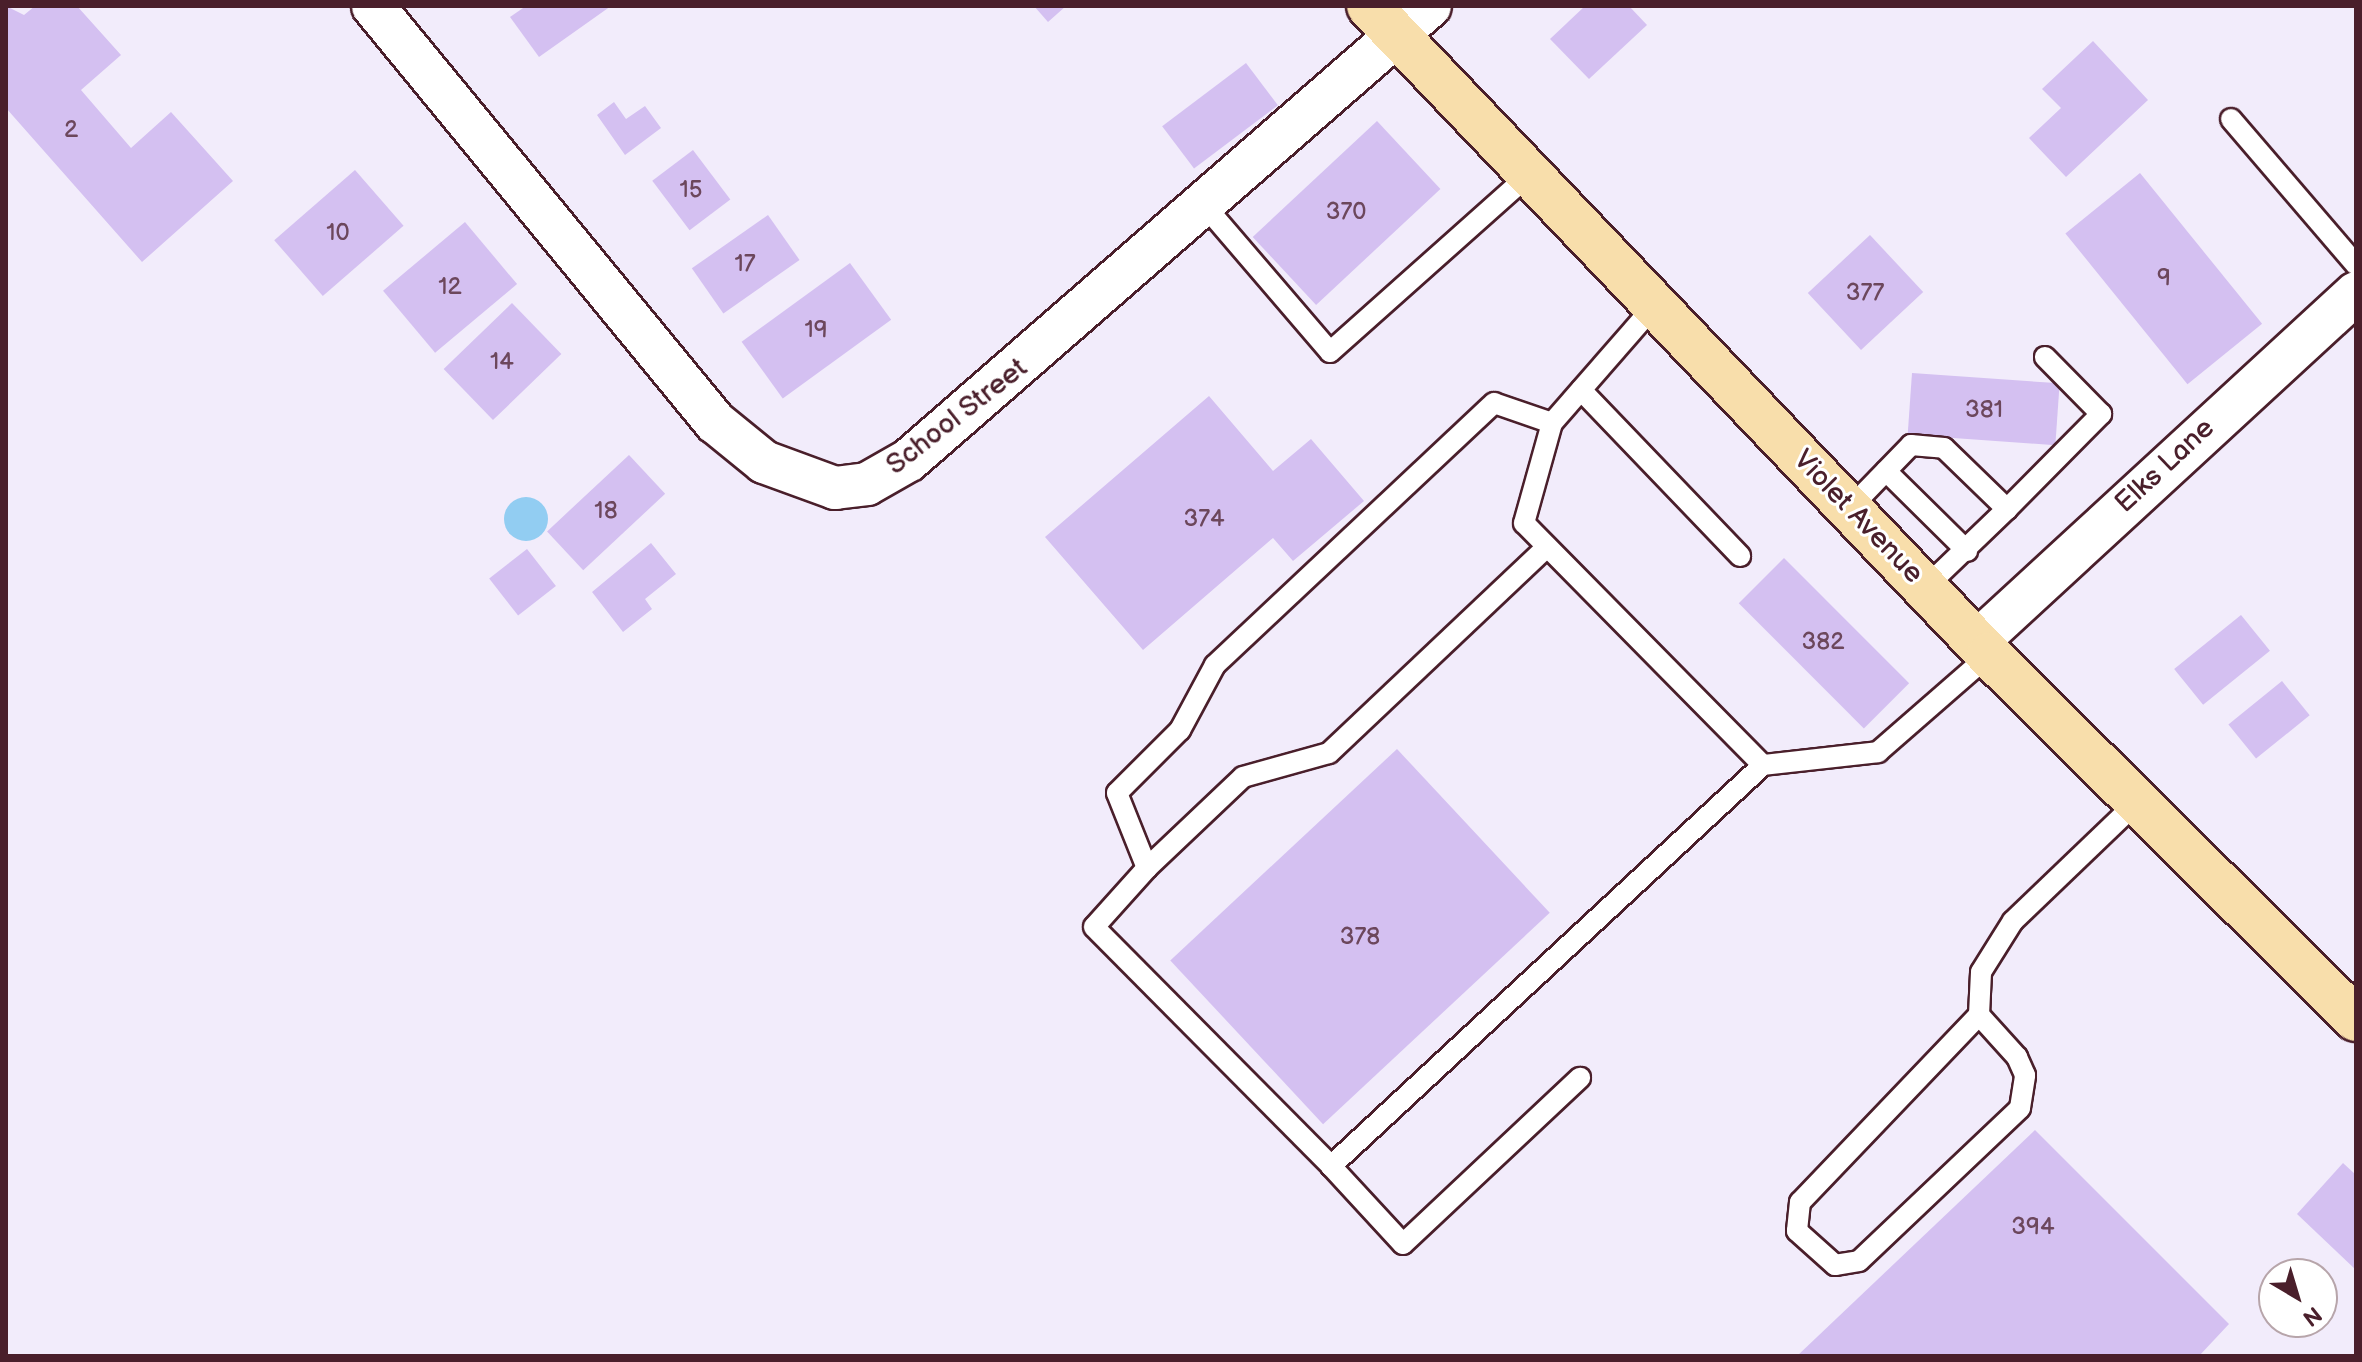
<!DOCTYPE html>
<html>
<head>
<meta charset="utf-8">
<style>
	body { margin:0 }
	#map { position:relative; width:2362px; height:1362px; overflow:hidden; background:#f2ecfb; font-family:"Balsamiq Sans",sans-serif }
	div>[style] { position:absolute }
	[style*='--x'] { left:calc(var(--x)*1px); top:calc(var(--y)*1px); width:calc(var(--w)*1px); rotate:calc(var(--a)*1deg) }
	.water>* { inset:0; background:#92cdf2 }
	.round { border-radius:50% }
	.building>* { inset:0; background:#d4c0f1; transform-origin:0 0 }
	.roads { filter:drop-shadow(2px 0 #4a1f2b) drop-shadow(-2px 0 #4a1f2b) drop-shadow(0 2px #4a1f2b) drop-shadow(0 -2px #4a1f2b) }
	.service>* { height:20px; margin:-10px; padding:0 10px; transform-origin:10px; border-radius:10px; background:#fff }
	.minor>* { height:42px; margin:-21px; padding:0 21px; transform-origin:21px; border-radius:21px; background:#fff }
	.primary>* { height:44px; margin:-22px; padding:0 22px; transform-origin:22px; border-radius:22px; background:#f8deab }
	span { translate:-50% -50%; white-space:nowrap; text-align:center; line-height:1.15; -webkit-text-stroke:6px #fff; paint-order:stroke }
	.number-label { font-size:24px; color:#6c475c }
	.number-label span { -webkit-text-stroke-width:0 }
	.street-label { font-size:28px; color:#4a1f2b }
	.frame { position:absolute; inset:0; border:8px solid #4a1f2b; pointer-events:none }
	.north { position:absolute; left:2258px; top:1258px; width:80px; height:80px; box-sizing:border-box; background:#fff; border:2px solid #b7a5aa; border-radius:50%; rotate:142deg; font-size:22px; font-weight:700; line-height:32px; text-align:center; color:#4a1f2b }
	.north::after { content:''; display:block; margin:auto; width:28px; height:36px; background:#4a1f2b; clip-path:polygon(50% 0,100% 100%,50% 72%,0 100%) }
</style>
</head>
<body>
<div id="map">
	<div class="water">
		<i class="round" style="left:504px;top:497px;width:44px;height:44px"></i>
	</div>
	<div class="building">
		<i style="clip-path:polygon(6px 6px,24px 15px,35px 6px,77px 6px,121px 55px,81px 90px,131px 148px,171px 112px,233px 181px,142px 262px,6px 108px)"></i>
		<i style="clip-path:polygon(526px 6px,611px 6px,539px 57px,510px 17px)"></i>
		<i style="clip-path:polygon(1034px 6px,1066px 6px,1048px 22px)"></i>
		<i style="clip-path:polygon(1585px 6px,1629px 6px,1647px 25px,1589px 79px,1550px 39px)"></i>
		<i style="clip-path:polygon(2093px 41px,2148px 100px,2066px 177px,2029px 138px,2061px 108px,2042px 89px)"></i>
		<i style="left:1246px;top:63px;width:53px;height:105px;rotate:53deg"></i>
		<i style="clip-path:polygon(614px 102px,626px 119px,645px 106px,661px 128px,625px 155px,597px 115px)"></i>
		<i style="left:1377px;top:121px;width:93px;height:170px;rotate:47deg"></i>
		<i style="left:693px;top:150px;width:62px;height:51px;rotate:53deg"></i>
		<i style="left:355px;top:170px;width:74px;height:107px;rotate:49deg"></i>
		<i style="left:2140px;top:173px;width:194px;height:96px;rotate:51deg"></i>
		<i style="left:768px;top:215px;width:55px;height:93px;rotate:55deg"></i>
		<i style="left:465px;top:222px;width:81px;height:107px;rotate:50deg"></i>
		<i style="left:1870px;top:235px;width:78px;height:85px;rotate:47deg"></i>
		<i style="left:850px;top:263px;width:70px;height:134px;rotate:54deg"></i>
		<i style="left:512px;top:303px;width:71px;height:95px;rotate:46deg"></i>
		<i style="left:1912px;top:373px;width:148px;height:62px;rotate:4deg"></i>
		<i style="clip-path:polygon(1209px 396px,1273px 471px,1311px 439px,1364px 501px,1293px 561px,1273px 538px,1143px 650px,1045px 537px)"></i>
		<i style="left:629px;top:455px;width:53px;height:112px;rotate:47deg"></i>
		<i style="clip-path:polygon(651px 543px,676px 574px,645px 599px,652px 609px,623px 632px,592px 592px)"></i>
		<i style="left:527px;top:549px;width:47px;height:48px;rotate:52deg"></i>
		<i style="left:1784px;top:558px;width:177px;height:64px;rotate:45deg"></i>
		<i style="left:2241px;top:615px;width:46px;height:86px;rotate:51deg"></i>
		<i style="left:2282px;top:681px;width:44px;height:69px;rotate:51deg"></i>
		<i style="left:1397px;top:749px;width:224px;height:310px;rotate:47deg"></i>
		<i style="clip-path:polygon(2035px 1130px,2229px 1324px,2199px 1356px,1797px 1356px)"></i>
		<i style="clip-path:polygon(2343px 1163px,2356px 1175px,2356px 1270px,2297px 1214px)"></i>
	</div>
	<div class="roads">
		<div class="service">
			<i style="--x:2231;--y:119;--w:192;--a:49.4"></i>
			<i style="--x:1205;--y:206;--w:192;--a:49.4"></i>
			<i style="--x:1330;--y:352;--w:268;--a:-41.7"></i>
			<i style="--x:1655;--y:305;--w:157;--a:131.1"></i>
			<i style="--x:1552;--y:423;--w:104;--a:105.6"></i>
			<i style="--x:1524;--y:523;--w:340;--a:45.4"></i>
			<i style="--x:1763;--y:765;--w:116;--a:-6.4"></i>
			<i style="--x:1878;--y:752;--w:147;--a:-41.1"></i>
			<i style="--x:1581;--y:390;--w:230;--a:46.2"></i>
			<i style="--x:1552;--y:423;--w:61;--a:-161"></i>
			<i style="--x:1494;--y:403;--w:383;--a:136.8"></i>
			<i style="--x:1215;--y:665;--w:74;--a:118.3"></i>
			<i style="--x:1180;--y:730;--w:89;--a:135"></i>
			<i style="--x:1117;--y:793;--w:81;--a:68.2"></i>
			<i style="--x:1147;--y:868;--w:79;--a:131.9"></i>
			<i style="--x:1094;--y:927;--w:337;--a:45.2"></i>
			<i style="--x:1331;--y:1166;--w:589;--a:-42.87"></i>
			<i style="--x:1886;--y:471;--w:114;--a:44.6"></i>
			<i style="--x:1849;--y:509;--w:89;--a:-45.9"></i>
			<i style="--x:1911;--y:445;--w:33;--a:5"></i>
			<i style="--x:1944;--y:448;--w:88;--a:44.1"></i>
			<i style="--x:2007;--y:509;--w:114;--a:136.1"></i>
			<i style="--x:2007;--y:509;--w:134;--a:-45.3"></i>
			<i style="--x:2101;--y:414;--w:80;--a:-134.5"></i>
			<i style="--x:1147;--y:868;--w:132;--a:-43.5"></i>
			<i style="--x:1243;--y:777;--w:89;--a:-15.6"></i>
			<i style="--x:1329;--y:753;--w:300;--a:-43.4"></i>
			<i style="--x:1979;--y:1015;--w:259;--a:133.7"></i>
			<i style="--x:1800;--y:1202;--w:29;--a:96"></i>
			<i style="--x:1797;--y:1231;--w:51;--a:41.8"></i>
			<i style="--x:1835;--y:1265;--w:24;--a:-9"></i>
			<i style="--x:1859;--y:1261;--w:222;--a:-43.5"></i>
			<i style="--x:2020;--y:1108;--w:33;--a:-81"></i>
			<i style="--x:2025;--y:1075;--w:20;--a:-114"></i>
			<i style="--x:2017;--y:1057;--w:57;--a:-132.1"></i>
			<i style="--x:1979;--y:1015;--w:43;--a:-87.3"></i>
			<i style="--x:1981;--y:972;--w:60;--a:-57.9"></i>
			<i style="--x:2013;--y:921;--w:170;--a:-43.8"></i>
			<i style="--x:1331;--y:1166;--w:106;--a:47.3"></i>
			<i style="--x:1403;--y:1244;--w:243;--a:-43.2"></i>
		</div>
		<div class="minor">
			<i style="--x:373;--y:6;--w:539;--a:50.58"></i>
			<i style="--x:715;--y:422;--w:63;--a:39.2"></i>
			<i style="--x:764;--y:462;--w:76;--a:20.1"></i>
			<i style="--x:835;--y:488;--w:32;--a:-7"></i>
			<i style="--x:867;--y:484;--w:48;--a:-29.7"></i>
			<i style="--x:909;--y:460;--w:691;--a:-41.07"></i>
			<i style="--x:1977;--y:642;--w:515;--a:-42.64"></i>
		</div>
		<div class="primary">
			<i style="--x:1369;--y:6;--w:898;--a:46.31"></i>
			<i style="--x:1989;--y:655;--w:517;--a:44.76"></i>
		</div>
	</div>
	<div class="number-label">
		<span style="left:71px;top:130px">2</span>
		<span style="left:691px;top:190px">15</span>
		<span style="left:1346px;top:212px">370</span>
		<span style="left:338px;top:233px">10</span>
		<span style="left:745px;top:264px">17</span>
		<span style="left:2164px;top:278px">9</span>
		<span style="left:450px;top:287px">12</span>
		<span style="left:1865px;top:293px">377</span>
		<span style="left:816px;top:330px">19</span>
		<span style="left:502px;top:362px">14</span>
		<span style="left:1984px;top:410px">381</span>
		<span style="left:606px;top:511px">18</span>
		<span style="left:1204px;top:519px">374</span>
		<span style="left:1823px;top:642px">382</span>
		<span style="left:1360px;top:937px">378</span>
		<span style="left:2033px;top:1227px">394</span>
	</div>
	<div class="street-label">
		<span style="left:957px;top:417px;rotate:-38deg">School Street</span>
		<span style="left:2165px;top:466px;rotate:-43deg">Elks Lane</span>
		<span style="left:1858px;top:517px;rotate:46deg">Violet Avenue</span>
	</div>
	<div class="frame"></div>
	<div class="north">N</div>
</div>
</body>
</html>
